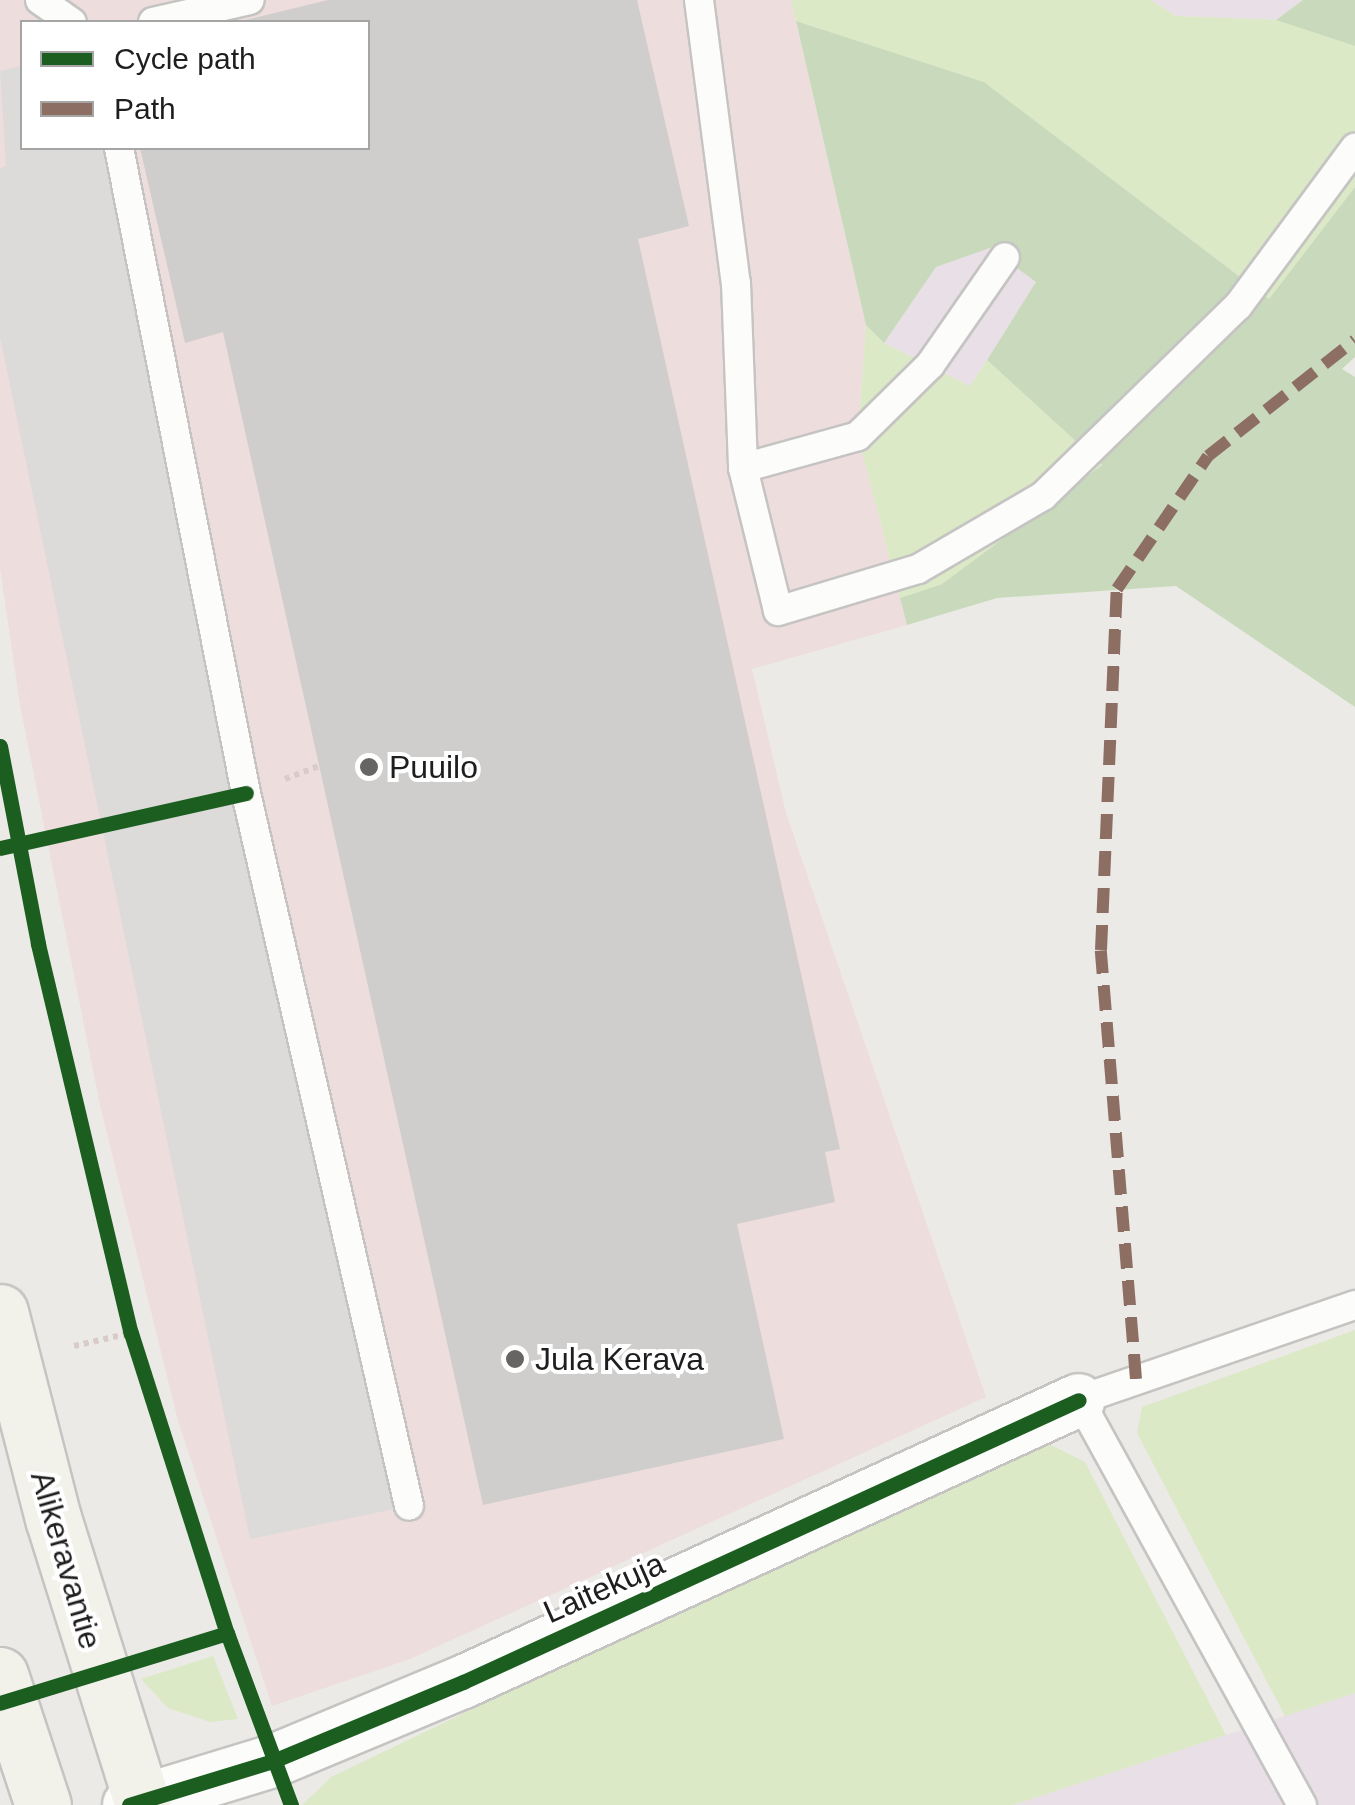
<!DOCTYPE html>
<html>
<head>
<meta charset="utf-8">
<style>
	body { margin:0 }
	#map { position:relative; width:1355px; height:1805px; overflow:hidden; background:#eceae7; font-family:Helvetica,sans-serif }
	div>[style] { position:absolute }
	[style*='--x'] { left:calc(var(--x)*1px); top:calc(var(--y)*1px); width:calc(var(--w)*1px); rotate:calc(var(--a)*1deg) }
	.commercial>* { inset:0; background:#edd }
	.industrial>* { inset:0; background:#e9dfe6 }
	.grass>* { inset:0; background:#dbe9c6 }
	.forest>* { inset:0; background:#c9dabc }
	.parking>* { inset:0; background:#dcdbda }
	.building>* { inset:0; background:#d0cecc }
	.path>* { height:6px; margin-top:-3px; transform-origin:0; background:repeating-linear-gradient(90deg,#d9cbca 0 5px,transparent 0 10px) }
	.roads { filter:drop-shadow(2px 0 #c5c4c3) drop-shadow(-2px 0 #c5c4c3) drop-shadow(0 2px #c5c4c3) drop-shadow(0 -2px #c5c4c3) }
	.lane>* { height:28px; margin:-14px; padding:0 14px; transform-origin:14px; border-radius:14px; background:#fcfcfb }
	.street>* { height:52px; margin:-26px; padding:0 26px; transform-origin:26px; border-radius:26px; background:#fcfcfb }
	.secondary>* { height:55px; margin:-27.5px; padding:0 27.5px; transform-origin:27.5px; border-radius:27.5px; background:#f3f2ea }
	.quiet>* { height:12px; margin-top:-6px; transform-origin:0; background:repeating-linear-gradient(90deg,#8d6e63 0 25px,transparent 0 37px) }
	.cycleway>* { height:15px; margin:-7.5px; padding:0 7.5px; transform-origin:7.5px; border-radius:7.5px; background:#1b5e20 }
	.dots>* { width:28px; height:28px; translate:-50% -50%; box-sizing:border-box; border:5px solid #fff; border-radius:50% }
	span { translate:-50% -50%; white-space:nowrap; text-align:center; line-height:1.15; -webkit-text-stroke:8px #fff; paint-order:stroke }
	.poi-label { font-size:32px; color:#1e1e1e }
	.left { translate:0 -50%; text-align:left }
	.street-label { font-size:32px; color:#1e1e1e }
	.legend { position:absolute; left:20px; top:20px; width:350px; height:130px; box-sizing:border-box; background:#fff; border:2px solid #a5a5a5; margin:0; padding:12px 18px; list-style:none; font-size:30px; color:#1e1e1e }
	.legend li { display:flex; align-items:center; gap:20px; height:50px }
	.legend b { width:50px; border:2px solid #a5a5a5 }
</style>
</head>
<body>
<div id="map">
	<div class="commercial">
		<i style="clip-path:polygon(evenodd,0 0,791px 0,866px 325px,858px 436px,907px 625px,752px 669px,786px 813px,986px 1397px,410px 1659px,272px 1706px,178px 1421px,100px 1105px,20px 705px,0 568px,0 0,22px 22px,368px 22px,368px 148px,22px 148px,22px 22px)"></i>
	</div>
	<div class="industrial">
		<i style="clip-path:polygon(1151px 0,1303px 0,1276px 20px,1176px 16px)"></i>
		<i style="clip-path:polygon(989px 248px,1037px 282px,970px 386px,884px 343px,936px 267px)"></i>
		<i style="clip-path:polygon(1355px 1693px,1355px 1805px,1013px 1805px,1226px 1735px)"></i>
	</div>
	<div class="grass">
		<i style="clip-path:polygon(791px 0,1151px 0,1176px 16px,1276px 20px,1355px 46px,1355px 187px,1269px 299px,984px 82px,796px 21px)"></i>
		<i style="clip-path:polygon(866px 325px,884px 343px,970px 386px,987px 360px,1102px 465px,942px 584px,900px 598px,858px 436px)"></i>
		<i style="clip-path:polygon(1355px 1330px,1355px 1693px,1285px 1716px,1137px 1433px,1142px 1407px)"></i>
		<i style="clip-path:polygon(1049px 1444px,1085px 1462px,1226px 1735px,1013px 1805px,302px 1805px,331px 1777px,1006px 1453px)"></i>
		<i style="clip-path:polygon(213px 1656px,238px 1719px,210px 1722px,168px 1708px,141px 1679px)"></i>
	</div>
	<div class="forest">
		<i style="clip-path:polygon(1303px 0,1355px 0,1355px 46px,1276px 20px)"></i>
		<i style="clip-path:polygon(796px 21px,984px 82px,1269px 299px,1355px 187px,1355px 357px,1342px 369px,1355px 377px,1355px 707px,1176px 586px,997px 598px,907px 625px,900px 598px,942px 584px,1102px 465px,987px 360px,1036px 282px,990px 248px,936px 267px,884px 343px,866px 325px)"></i>
	</div>
	<div class="parking">
		<i style="clip-path:polygon(22px 66px,22px 148px,108px 148px,409px 1506px,250px 1539px,0 337px,0 168px,6px 166px,0 71px)"></i>
	</div>
	<div class="building">
		<i style="clip-path:polygon(328px 0,637px 0,689px 226px,638px 239px,840px 1149px,825px 1152px,835px 1202px,737px 1224px,784px 1439px,483px 1505px,223px 332px,185px 343px,140px 148px,368px 148px,368px 22px,237px 22px)"></i>
	</div>
	<div class="path">
		<i style="--x:285;--y:779;--w:36;--a:-21"></i>
		<i style="--x:74;--y:1346;--w:58;--a:-12.8"></i>
	</div>
	<div class="roads">
		<div class="lane">
			<i style="--x:40;--y:0;--w:39;--a:35"></i>
			<i style="--x:699;--y:0;--w:285;--a:82.6"></i>
			<i style="--x:736;--y:283;--w:185;--a:87.8"></i>
			<i style="--x:743;--y:468;--w:147;--a:76.2"></i>
			<i style="--x:778;--y:611;--w:146;--a:-16.7"></i>
			<i style="--x:918;--y:569;--w:145;--a:-30.3"></i>
			<i style="--x:1043;--y:496;--w:272;--a:-44.3"></i>
			<i style="--x:1238;--y:306;--w:197;--a:-53.5"></i>
			<i style="--x:153;--y:22;--w:99;--a:-12.8"></i>
			<i style="--x:119;--y:148;--w:657;--a:78.86"></i>
			<i style="--x:246;--y:793;--w:731;--a:77.12"></i>
			<i style="--x:743;--y:468;--w:119;--a:-15.5"></i>
			<i style="--x:858;--y:436;--w:101;--a:-44.6"></i>
			<i style="--x:930;--y:365;--w:131;--a:-55.2"></i>
			<i style="--x:1302;--y:1805;--w:462;--a:-118.8"></i>
			<i style="--x:1079;--y:1400;--w:292;--a:-19"></i>
		</div>
		<div class="street">
			<i style="--x:129;--y:1805;--w:151;--a:-17"></i>
			<i style="--x:273;--y:1761;--w:206;--a:-22.6"></i>
			<i style="--x:463;--y:1682;--w:677;--a:-24.6"></i>
		</div>
		<div class="secondary">
			<i style="--x:0;--y:1312;--w:213;--a:75.6"></i>
			<i style="--x:53;--y:1518;--w:301;--a:72.6"></i>
			<i style="--x:0;--y:1675;--w:137;--a:71.7"></i>
		</div>
	</div>
	<div class="quiet">
		<i style="--x:1136;--y:1379;--w:430;--a:-94.7"></i>
		<i style="--x:1101;--y:950;--w:361;--a:-87.5"></i>
		<i style="--x:1117;--y:589;--w:161;--a:-55.6"></i>
		<i style="--x:1208;--y:456;--w:187;--a:-38.3"></i>
	</div>
	<div class="cycleway">
		<i style="--x:0;--y:746;--w:202;--a:79.1"></i>
		<i style="--x:38;--y:944;--w:400;--a:76.6"></i>
		<i style="--x:131;--y:1333;--w:315;--a:72.3"></i>
		<i style="--x:227;--y:1633;--w:238;--a:162.9"></i>
		<i style="--x:0;--y:848;--w:252;--a:-12.6"></i>
		<i style="--x:227;--y:1633;--w:184;--a:69.6"></i>
		<i style="--x:129;--y:1805;--w:151;--a:-17"></i>
		<i style="--x:273;--y:1761;--w:206;--a:-22.6"></i>
		<i style="--x:463;--y:1682;--w:677;--a:-24.6"></i>
	</div>
	<div class="dots">
		<i style="left:369px;top:767px;background:#666564"></i>
		<i style="left:515px;top:1359px;background:#666564"></i>
	</div>
	<div class="poi-label">
		<span class="left" style="left:389px;top:767px">Puuilo</span>
		<span class="left" style="left:535px;top:1359px">Jula Kerava</span>
	</div>
	<div class="street-label">
		<span style="left:66px;top:1560px;rotate:74deg">Alikeravantie</span>
		<span style="left:604px;top:1588px;rotate:-24deg">Laitekuja</span>
	</div>
	<ul class="legend">
	<li><b style="height:12px;background:#1b5e20"></b>Cycle path</li>
	<li><b style="height:12px;background:#8d6e63"></b>Path</li>
	</ul>
</div>
</body>
</html>
